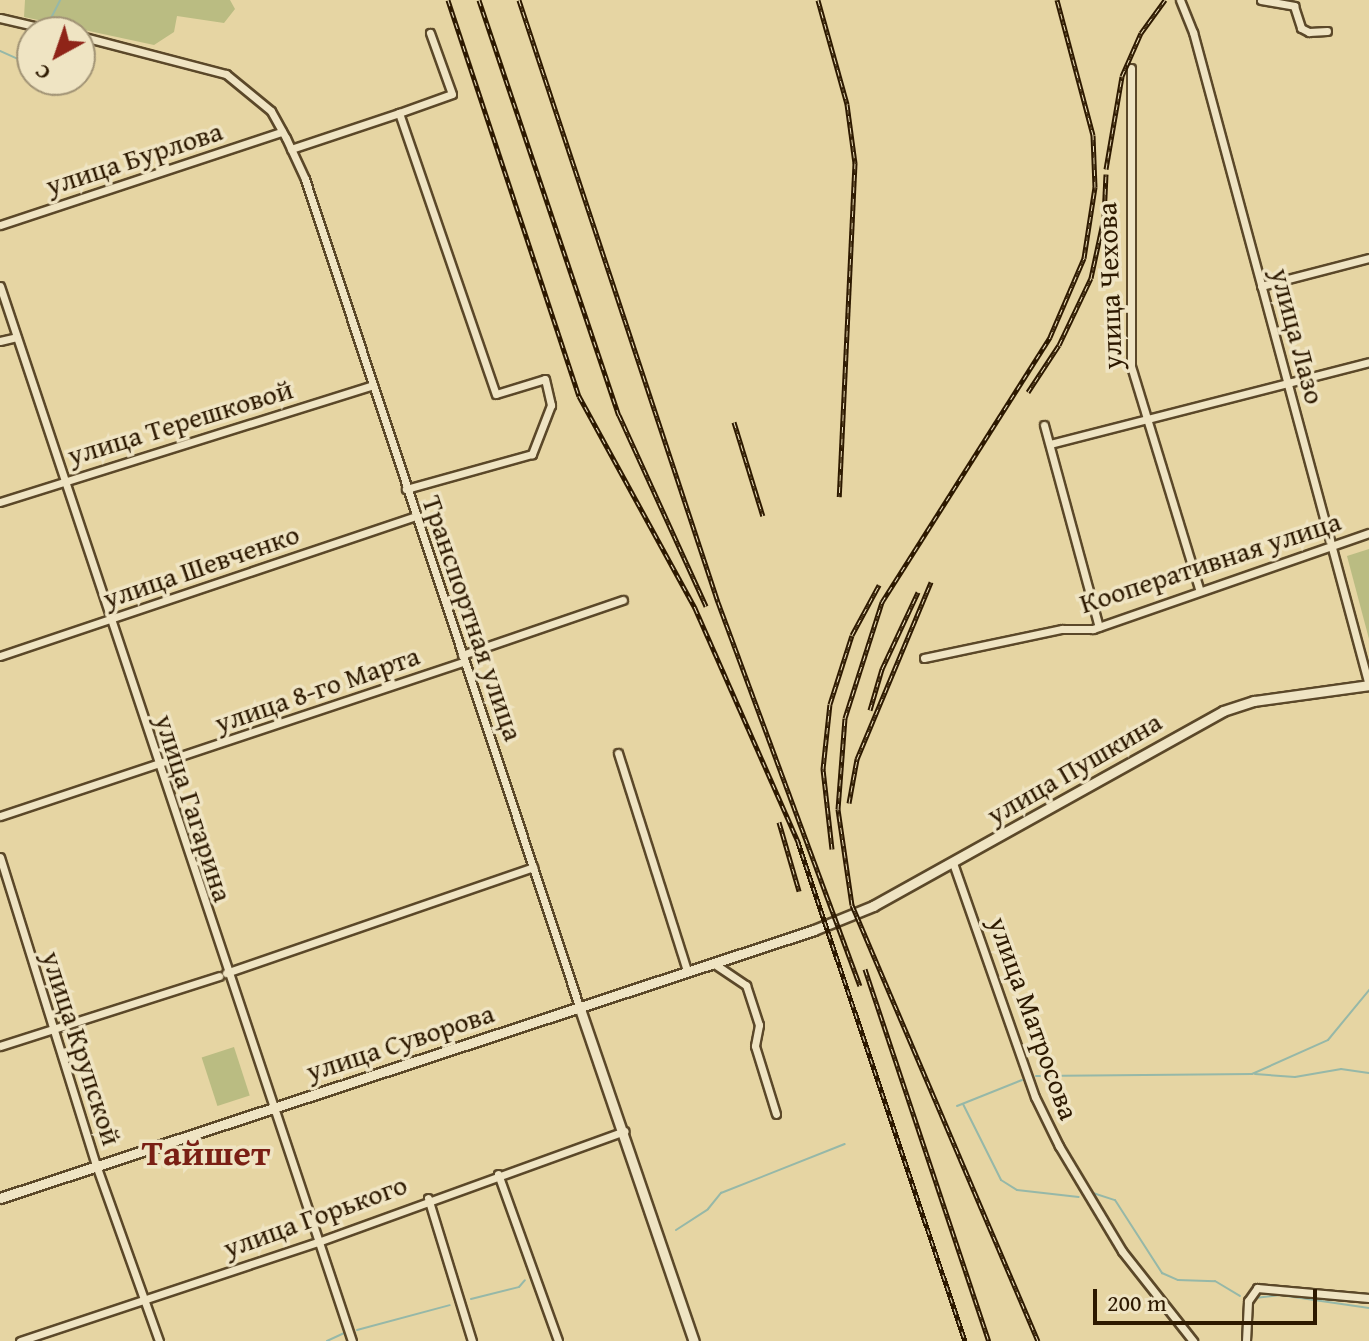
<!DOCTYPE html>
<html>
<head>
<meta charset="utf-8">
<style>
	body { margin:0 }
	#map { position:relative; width:1369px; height:1341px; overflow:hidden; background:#e6d5a3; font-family:"Gentium Book Plus",serif }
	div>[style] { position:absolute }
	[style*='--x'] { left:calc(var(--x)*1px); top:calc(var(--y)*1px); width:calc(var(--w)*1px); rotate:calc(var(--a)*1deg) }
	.green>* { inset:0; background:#babc82; transform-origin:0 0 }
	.stream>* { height:2px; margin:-1px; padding:0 1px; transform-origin:1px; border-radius:1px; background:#96b8a8 }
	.roads { filter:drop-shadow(2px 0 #5b4829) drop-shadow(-2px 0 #5b4829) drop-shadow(0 2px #5b4829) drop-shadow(0 -2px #5b4829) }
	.street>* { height:7px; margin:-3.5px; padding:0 3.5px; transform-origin:3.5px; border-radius:3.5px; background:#efe4c3 }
	.secondary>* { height:9px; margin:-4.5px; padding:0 4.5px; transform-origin:4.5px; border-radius:4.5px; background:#efe4c3 }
	.rail>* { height:5px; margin-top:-2.5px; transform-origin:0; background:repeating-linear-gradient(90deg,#efe4c3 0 6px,#2d1900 0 12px); box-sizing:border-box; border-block:2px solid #2d1900 }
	span { translate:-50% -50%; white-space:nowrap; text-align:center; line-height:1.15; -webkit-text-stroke:7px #efe4c3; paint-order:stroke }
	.street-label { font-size:28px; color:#2d1900 }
	.district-label { font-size:36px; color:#7a1f14; font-weight:700 }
	.north { position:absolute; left:16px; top:16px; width:80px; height:80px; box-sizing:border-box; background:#efe4c3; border:2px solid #a19375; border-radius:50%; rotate:220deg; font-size:22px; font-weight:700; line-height:32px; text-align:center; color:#2d1900 }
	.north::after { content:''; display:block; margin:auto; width:28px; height:36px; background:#8f2418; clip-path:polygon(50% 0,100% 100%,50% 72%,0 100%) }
	.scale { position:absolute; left:1093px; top:1289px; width:224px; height:36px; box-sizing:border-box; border:4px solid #2d1900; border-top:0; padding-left:10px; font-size:24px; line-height:28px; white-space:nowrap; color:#2d1900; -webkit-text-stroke:6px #efe4c3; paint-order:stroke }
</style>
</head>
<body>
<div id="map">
	<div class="green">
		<i style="clip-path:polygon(25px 0,230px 0,235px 9px,224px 23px,177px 16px,174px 32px,154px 45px,24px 17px)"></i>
		<i style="clip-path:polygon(1369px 549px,1369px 639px,1347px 556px)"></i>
		<i style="left:234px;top:1047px;width:51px;height:34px;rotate:72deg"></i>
	</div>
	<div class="stream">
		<i style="--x:49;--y:22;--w:25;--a:-63"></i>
		<i style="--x:0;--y:51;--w:20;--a:24"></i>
		<i style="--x:18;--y:59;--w:15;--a:-20"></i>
		<i style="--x:1255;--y:1074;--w:40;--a:4.3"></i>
		<i style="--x:1295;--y:1077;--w:47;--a:-9.9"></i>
		<i style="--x:1341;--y:1069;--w:28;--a:8"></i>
		<i style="--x:1036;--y:1076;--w:216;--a:-0.5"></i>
		<i style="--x:1252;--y:1074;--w:83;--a:-24.1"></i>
		<i style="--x:1328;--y:1040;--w:65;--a:-50.6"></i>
		<i style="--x:963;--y:1104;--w:85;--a:63.4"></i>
		<i style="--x:1001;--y:1180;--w:19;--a:32"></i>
		<i style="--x:1017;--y:1190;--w:62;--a:6.4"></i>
		<i style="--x:957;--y:1106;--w:70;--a:-21.8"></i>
		<i style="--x:1093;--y:1193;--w:23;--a:18"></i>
		<i style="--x:1115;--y:1200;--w:87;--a:57.2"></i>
		<i style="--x:1162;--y:1273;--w:17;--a:24"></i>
		<i style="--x:1178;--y:1280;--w:37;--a:2"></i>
		<i style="--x:1215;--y:1281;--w:29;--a:31"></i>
		<i style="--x:676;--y:1230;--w:38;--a:-33"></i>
		<i style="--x:708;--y:1209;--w:21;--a:-51"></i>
		<i style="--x:721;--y:1193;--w:133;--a:-21.6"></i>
		<i style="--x:1255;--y:1298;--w:25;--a:-7"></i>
		<i style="--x:1280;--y:1295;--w:90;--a:8.3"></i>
		<i style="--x:471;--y:1299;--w:49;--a:-14"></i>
		<i style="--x:519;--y:1287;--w:9;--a:-49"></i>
		<i style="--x:357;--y:1330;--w:96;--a:-15"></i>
		<i style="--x:327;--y:1341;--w:19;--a:-25"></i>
	</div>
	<div class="roads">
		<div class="street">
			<i style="--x:1180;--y:0;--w:35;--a:68"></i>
			<i style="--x:1193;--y:32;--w:676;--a:74.92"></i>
			<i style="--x:1261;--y:0;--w:34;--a:10"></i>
			<i style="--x:1294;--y:6;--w:23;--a:72"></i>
			<i style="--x:1301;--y:28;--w:9;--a:27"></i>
			<i style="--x:1309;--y:32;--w:18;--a:-3"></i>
			<i style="--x:0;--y:18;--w:62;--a:13.1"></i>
			<i style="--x:80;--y:36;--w:151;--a:14.6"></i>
			<i style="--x:226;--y:74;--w:58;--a:39.4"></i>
			<i style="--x:271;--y:111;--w:31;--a:61"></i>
			<i style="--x:286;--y:138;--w:45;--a:65.1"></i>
			<i style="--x:305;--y:179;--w:871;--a:71.67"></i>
			<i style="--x:1131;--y:68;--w:298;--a:90"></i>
			<i style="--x:1131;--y:366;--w:233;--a:73"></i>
			<i style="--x:399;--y:113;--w:56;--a:-19.7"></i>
			<i style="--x:452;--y:94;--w:65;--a:-109.8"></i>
			<i style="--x:291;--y:149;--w:114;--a:-18.4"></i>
			<i style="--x:399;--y:113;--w:297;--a:71"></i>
			<i style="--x:496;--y:394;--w:51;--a:-17"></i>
			<i style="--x:545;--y:379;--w:27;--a:77"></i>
			<i style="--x:551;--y:405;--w:53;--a:111.2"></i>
			<i style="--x:532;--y:454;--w:131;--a:164.5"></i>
			<i style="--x:0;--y:225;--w:297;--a:-18.3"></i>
			<i style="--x:0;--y:286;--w:1112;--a:71.55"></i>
			<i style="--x:1261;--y:286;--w:112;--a:-14.5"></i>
			<i style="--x:0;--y:341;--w:17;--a:-13"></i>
			<i style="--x:1044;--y:425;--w:209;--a:74.8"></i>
			<i style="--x:1050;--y:444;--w:329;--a:-14.4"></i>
			<i style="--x:0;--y:502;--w:391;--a:-17.4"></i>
			<i style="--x:462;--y:655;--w:170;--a:-18.9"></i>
			<i style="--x:0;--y:656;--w:438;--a:-18.6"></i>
			<i style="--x:924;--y:658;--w:141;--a:-11.9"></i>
			<i style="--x:1062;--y:629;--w:31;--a:0"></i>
			<i style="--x:1093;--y:629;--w:292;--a:-19.2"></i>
			<i style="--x:618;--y:753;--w:229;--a:72.4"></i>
			<i style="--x:0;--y:816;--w:489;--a:-18.4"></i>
			<i style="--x:0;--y:857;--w:323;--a:72.7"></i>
			<i style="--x:96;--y:1165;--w:187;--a:70.3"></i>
			<i style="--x:953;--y:863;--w:248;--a:70.7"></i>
			<i style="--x:1035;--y:1097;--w:55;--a:63.9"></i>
			<i style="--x:1059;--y:1146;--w:122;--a:59"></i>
			<i style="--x:1122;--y:1251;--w:115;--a:51.7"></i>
			<i style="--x:713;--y:963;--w:40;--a:34"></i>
			<i style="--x:746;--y:985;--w:42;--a:72"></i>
			<i style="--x:759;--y:1025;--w:21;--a:101"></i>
			<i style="--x:755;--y:1046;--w:71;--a:72.8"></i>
			<i style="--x:226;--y:973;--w:325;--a:-19"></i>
			<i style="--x:0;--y:1046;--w:230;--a:-17.7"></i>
			<i style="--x:498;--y:1174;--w:177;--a:70.2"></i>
			<i style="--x:428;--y:1198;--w:150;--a:72.9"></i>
			<i style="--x:20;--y:1341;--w:314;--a:-18.4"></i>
			<i style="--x:318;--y:1242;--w:326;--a:-19.9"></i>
			<i style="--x:1246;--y:1341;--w:40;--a:-87.1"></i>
			<i style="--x:1248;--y:1301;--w:16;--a:-55"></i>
			<i style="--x:1257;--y:1288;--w:112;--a:5.1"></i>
		</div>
		<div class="secondary">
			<i style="--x:579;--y:1006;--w:354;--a:71.1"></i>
			<i style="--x:0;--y:1198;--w:857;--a:-18.22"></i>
			<i style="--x:814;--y:930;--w:64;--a:-22.1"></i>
			<i style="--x:873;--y:906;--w:401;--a:-29.1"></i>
			<i style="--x:1223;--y:711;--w:33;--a:-18"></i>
			<i style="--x:1254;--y:701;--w:116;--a:-7.9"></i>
		</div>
	</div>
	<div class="rail">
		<i style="--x:448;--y:0;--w:417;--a:71.7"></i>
		<i style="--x:579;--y:396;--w:242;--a:61.3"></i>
		<i style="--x:695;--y:608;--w:256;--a:66.2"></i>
		<i style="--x:798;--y:842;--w:526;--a:71.5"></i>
		<i style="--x:479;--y:0;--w:438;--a:71.4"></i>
		<i style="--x:619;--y:415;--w:210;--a:65.5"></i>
		<i style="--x:519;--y:0;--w:634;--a:71.71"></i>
		<i style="--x:718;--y:602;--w:409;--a:69.7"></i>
		<i style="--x:818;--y:0;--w:108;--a:74.4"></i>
		<i style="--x:847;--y:104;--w:60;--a:82.3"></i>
		<i style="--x:855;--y:163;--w:334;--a:92.7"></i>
		<i style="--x:1106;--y:169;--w:94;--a:-80.2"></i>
		<i style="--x:1122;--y:76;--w:47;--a:-66.2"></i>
		<i style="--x:1141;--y:33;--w:41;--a:-54"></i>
		<i style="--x:1028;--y:392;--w:56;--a:-56.6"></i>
		<i style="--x:1059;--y:345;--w:74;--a:-64.5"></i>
		<i style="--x:1091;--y:278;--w:61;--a:-77.8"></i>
		<i style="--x:1104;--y:218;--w:44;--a:-87.4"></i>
		<i style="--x:734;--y:422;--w:98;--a:72.9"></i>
		<i style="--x:870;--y:710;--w:43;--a:-73.7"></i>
		<i style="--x:882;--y:669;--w:85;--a:-64.9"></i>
		<i style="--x:849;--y:803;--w:45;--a:-79.7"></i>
		<i style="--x:857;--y:759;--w:192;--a:-67.3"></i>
		<i style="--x:779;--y:822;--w:72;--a:73.8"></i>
		<i style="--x:832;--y:849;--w:81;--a:-96.4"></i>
		<i style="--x:823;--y:769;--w:65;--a:-83.9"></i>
		<i style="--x:830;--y:704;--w:72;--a:-72.3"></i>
		<i style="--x:852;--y:635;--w:57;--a:-61.6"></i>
		<i style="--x:865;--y:969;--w:392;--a:71.6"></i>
		<i style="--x:1038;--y:1341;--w:474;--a:-113.1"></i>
		<i style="--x:852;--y:905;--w:97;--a:-98.3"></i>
		<i style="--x:838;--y:809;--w:91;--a:-85.6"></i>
		<i style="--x:845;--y:718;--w:122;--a:-72.3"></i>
		<i style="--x:882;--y:602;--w:314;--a:-57.6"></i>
		<i style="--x:1050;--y:337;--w:86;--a:-66.7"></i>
		<i style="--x:1084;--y:258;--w:72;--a:-81.2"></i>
		<i style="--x:1095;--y:187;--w:52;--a:-92.2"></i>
		<i style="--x:1093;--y:135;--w:140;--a:-104.9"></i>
	</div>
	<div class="street-label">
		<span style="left:134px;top:158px;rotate:-18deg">улица Бурлова</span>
		<span style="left:1109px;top:286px;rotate:-92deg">улица Чехова</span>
		<span style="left:1298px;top:336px;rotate:75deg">улица Лазо</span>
		<span style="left:180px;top:422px;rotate:-17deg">улица Терешковой</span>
		<span style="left:1210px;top:562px;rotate:-18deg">Кооперативная улица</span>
		<span style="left:201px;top:566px;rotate:-19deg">улица Шевченко</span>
		<span style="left:473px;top:618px;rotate:71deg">Транспортная улица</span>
		<span style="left:317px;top:689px;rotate:-19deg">улица 8-го Марта</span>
		<span style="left:1074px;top:768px;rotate:-30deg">улица Пушкина</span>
		<span style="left:194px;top:808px;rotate:72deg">улица Гагарина</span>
		<span style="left:1034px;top:1018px;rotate:70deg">улица Матросова</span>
		<span style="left:400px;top:1042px;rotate:-18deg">улица Суворова</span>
		<span style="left:82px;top:1048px;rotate:72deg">улица Крупской</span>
		<span style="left:315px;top:1216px;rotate:-20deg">улица Горького</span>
	</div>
	<div class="district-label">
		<span style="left:206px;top:1152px">Тайшет</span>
	</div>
	<div class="north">С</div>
	<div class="scale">200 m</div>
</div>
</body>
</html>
